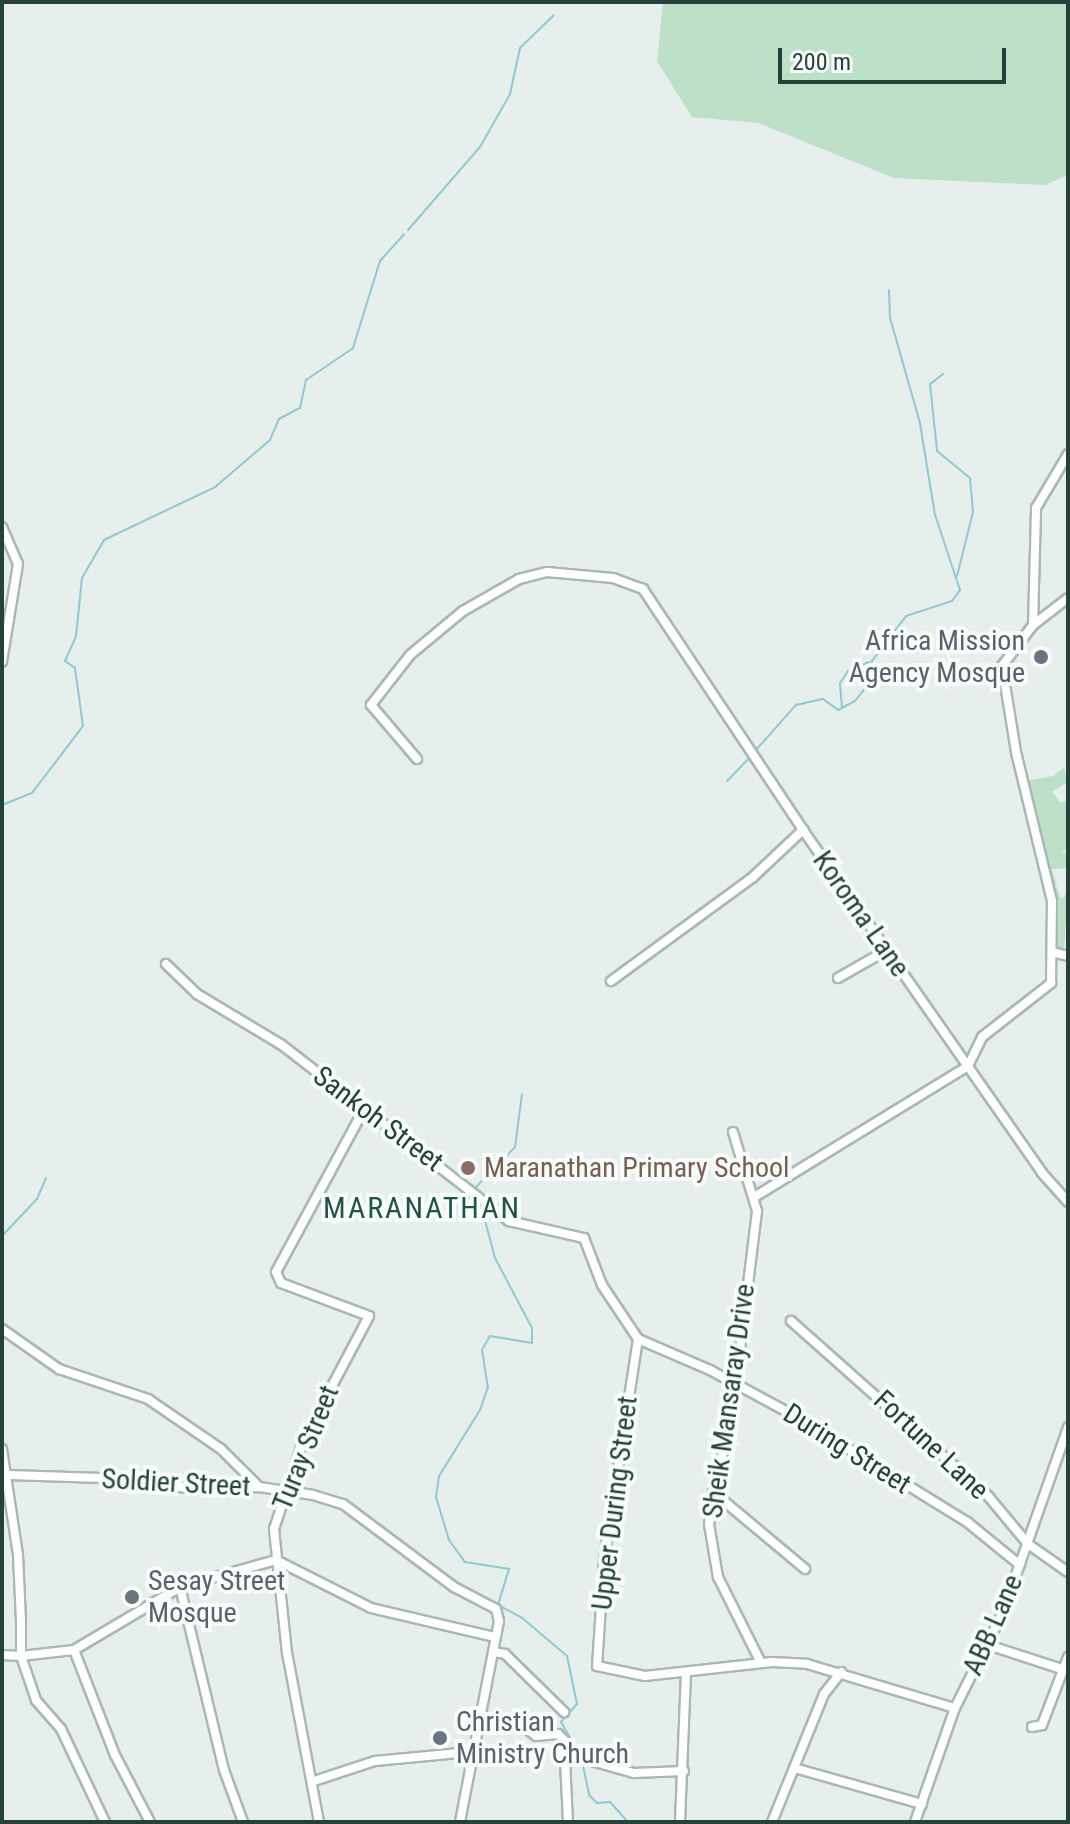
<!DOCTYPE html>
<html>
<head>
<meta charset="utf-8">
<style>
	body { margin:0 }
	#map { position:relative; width:1070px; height:1824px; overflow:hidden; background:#e6efeb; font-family:"Roboto Condensed",sans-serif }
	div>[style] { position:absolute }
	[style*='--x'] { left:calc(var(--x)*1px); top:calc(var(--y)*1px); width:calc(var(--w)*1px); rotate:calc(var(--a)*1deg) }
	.green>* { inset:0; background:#bfe0c8 }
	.stream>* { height:2px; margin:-1px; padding:0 1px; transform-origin:1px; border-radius:1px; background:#8ec9d4 }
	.roads { filter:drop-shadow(2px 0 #a8b8b2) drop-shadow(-2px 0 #a8b8b2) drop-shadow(0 2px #a8b8b2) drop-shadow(0 -2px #a8b8b2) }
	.minor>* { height:8px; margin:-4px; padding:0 4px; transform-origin:4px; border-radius:4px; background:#fff }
	.dots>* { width:22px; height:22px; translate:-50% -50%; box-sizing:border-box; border:4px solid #f7fbf9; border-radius:50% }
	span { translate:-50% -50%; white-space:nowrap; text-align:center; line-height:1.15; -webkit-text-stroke:8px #f7fbf9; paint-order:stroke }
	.worship-label { font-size:28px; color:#5b616d }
	.right { translate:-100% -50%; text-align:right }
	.left { translate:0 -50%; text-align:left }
	.street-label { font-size:28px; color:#24423a }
	.education-label { font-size:28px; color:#785e54 }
	.neighbourhood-label { font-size:30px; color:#1f5548; letter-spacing:2px }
	.frame { position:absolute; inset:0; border:4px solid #24423a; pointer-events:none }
	.scale { position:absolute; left:778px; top:48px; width:228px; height:36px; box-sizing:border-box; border:4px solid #24423a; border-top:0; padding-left:10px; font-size:24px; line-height:28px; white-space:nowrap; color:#24423a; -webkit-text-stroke:6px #f7fbf9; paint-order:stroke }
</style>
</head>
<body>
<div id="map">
	<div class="green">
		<i style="clip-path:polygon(663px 2px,1068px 2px,1068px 175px,1045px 185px,894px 178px,758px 123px,692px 117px,657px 61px)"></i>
		<i style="clip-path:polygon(1064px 768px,1068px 782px,1052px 792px,1061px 803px,1068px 799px,1068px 849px,1061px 852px,1068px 853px,1068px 868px,1052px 869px,1057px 886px,1051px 888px,1025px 781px,1053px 776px)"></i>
		<i style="clip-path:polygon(1057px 887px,1061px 899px,1068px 892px,1064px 952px,1053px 950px,1057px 934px,1052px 889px)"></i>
	</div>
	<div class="stream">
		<i style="--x:408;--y:230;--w:110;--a:-49.1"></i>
		<i style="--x:480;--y:147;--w:61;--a:-60.5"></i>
		<i style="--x:510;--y:94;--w:47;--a:-77.7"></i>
		<i style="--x:520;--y:48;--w:47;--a:-44.1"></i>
		<i style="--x:943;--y:374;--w:16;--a:142"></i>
		<i style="--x:930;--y:384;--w:67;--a:84"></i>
		<i style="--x:937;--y:451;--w:43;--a:39.3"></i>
		<i style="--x:970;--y:478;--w:34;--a:85"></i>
		<i style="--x:973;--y:512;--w:66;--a:104"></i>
		<i style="--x:842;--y:707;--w:24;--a:-95"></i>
		<i style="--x:840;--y:683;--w:14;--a:-56"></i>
		<i style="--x:848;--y:671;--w:23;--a:-23"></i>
		<i style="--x:755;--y:751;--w:62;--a:-48.3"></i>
		<i style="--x:796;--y:705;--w:28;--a:-13"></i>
		<i style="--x:823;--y:699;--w:19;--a:36"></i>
		<i style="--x:838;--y:710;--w:19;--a:-28"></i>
		<i style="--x:855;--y:701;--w:18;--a:-52"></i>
		<i style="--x:866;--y:687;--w:27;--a:-77"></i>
		<i style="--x:872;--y:661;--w:56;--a:-52.9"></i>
		<i style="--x:906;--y:616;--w:48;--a:-18.1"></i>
		<i style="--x:952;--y:601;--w:14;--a:-54"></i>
		<i style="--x:960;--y:590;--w:79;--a:-108.4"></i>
		<i style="--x:935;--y:515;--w:93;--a:-99.3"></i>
		<i style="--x:920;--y:423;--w:109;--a:-105.9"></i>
		<i style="--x:890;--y:318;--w:28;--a:-92"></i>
		<i style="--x:727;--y:781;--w:35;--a:-46"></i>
		<i style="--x:2;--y:805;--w:32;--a:-22"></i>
		<i style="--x:32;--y:793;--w:84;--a:-52.7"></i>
		<i style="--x:83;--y:726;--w:59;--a:-97.9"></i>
		<i style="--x:75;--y:668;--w:12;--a:-145"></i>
		<i style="--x:65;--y:661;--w:27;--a:-66"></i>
		<i style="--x:76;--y:636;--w:58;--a:-84.1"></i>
		<i style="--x:82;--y:578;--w:44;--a:-59.9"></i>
		<i style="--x:104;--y:540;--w:123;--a:-25.5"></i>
		<i style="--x:215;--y:487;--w:72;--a:-40.5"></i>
		<i style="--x:270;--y:440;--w:23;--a:-67"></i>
		<i style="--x:279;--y:419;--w:24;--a:-28"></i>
		<i style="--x:300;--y:408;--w:29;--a:-78"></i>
		<i style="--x:306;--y:380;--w:57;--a:-34.2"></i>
		<i style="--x:353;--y:348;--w:91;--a:-72.8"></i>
		<i style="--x:380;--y:261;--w:36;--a:-48"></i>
		<i style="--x:475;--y:1188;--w:57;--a:-45.7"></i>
		<i style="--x:515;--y:1147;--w:53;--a:-82.5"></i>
		<i style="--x:480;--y:1202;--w:58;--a:75"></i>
		<i style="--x:495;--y:1258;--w:79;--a:62.1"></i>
		<i style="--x:532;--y:1328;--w:15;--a:90"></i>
		<i style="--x:532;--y:1343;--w:43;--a:-170.5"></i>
		<i style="--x:490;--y:1336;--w:16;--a:120"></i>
		<i style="--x:482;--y:1350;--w:37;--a:81"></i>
		<i style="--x:488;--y:1387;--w:24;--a:109"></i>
		<i style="--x:480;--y:1410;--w:78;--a:121.8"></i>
		<i style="--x:439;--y:1476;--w:21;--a:98"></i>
		<i style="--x:436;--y:1497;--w:45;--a:73.2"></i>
		<i style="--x:449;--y:1540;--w:27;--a:54"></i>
		<i style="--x:465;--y:1562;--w:45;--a:9"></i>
		<i style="--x:509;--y:1569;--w:38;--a:107"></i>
		<i style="--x:498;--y:1605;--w:26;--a:28"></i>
		<i style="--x:521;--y:1617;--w:60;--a:40.3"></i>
		<i style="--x:567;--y:1656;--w:49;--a:78.2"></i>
		<i style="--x:577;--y:1704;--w:24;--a:132"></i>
		<i style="--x:561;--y:1722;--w:38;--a:60"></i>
		<i style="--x:2;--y:1236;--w:51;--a:-46.6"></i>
		<i style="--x:37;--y:1199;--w:23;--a:-67"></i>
		<i style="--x:582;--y:1761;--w:35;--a:78"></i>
		<i style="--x:589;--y:1795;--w:11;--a:45"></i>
		<i style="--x:597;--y:1803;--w:13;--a:-4"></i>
		<i style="--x:610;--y:1802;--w:27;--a:48"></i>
	</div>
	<div class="roads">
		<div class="minor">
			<i style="--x:2;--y:527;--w:40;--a:66.6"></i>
			<i style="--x:18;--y:564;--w:99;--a:99.3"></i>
			<i style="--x:1033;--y:625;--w:117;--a:-88.5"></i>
			<i style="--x:1036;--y:508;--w:63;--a:-59.3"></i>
			<i style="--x:417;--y:759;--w:71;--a:-130.4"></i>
			<i style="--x:371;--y:705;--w:63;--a:-52"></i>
			<i style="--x:410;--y:655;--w:69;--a:-39.7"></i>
			<i style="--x:463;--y:611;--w:64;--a:-29.7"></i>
			<i style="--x:519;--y:579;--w:29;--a:-14"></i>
			<i style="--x:547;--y:572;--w:66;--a:5.2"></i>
			<i style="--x:613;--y:578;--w:32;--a:20"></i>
			<i style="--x:643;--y:589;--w:289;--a:56.4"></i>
			<i style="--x:803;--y:830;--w:418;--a:55.1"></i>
			<i style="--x:1042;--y:1173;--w:39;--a:48"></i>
			<i style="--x:1052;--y:952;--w:16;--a:14"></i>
			<i style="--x:166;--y:964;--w:43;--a:44.1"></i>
			<i style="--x:197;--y:994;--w:99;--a:31"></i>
			<i style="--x:282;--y:1045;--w:287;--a:37.8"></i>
			<i style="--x:509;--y:1221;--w:77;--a:12.8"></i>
			<i style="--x:584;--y:1238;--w:50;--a:69"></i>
			<i style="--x:602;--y:1285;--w:65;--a:56.3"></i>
			<i style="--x:838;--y:978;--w:56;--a:-29.7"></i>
			<i style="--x:611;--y:981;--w:176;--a:-36.2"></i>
			<i style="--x:753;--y:877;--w:69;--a:-43.2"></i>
			<i style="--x:733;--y:1132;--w:83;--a:73.1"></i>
			<i style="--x:757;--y:1211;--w:173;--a:97"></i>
			<i style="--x:736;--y:1383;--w:144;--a:100.8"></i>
			<i style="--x:709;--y:1524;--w:54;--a:80.4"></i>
			<i style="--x:718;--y:1577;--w:96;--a:63.4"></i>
			<i style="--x:756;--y:1196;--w:249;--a:-31.5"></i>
			<i style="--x:968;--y:1066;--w:32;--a:-64"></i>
			<i style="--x:982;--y:1037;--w:88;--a:-38"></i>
			<i style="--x:1051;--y:983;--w:82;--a:-89.3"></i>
			<i style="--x:1052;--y:901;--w:153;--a:-103.6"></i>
			<i style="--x:1016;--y:752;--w:87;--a:-99.2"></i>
			<i style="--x:1002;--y:666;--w:51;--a:-52.9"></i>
			<i style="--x:1033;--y:625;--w:44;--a:-37.6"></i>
			<i style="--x:791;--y:1321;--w:264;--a:41.6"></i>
			<i style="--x:988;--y:1496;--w:62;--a:50.2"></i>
			<i style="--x:1028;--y:1544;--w:49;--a:35"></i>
			<i style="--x:2;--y:1329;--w:70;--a:35.1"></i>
			<i style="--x:59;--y:1369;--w:94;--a:18.6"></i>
			<i style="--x:148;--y:1399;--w:88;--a:34.4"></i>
			<i style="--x:221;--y:1449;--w:54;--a:45"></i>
			<i style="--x:638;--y:1339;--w:223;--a:98.8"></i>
			<i style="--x:604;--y:1559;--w:107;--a:93.7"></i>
			<i style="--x:597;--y:1666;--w:49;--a:11.8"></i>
			<i style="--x:645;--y:1676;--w:128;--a:-6.3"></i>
			<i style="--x:772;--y:1662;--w:35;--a:3"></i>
			<i style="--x:807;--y:1664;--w:154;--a:16.6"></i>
			<i style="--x:638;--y:1339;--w:78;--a:23.3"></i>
			<i style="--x:710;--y:1370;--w:105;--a:28.5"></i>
			<i style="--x:802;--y:1420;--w:194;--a:31.7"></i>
			<i style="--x:967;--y:1522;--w:68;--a:39.1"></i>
			<i style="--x:2;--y:1449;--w:107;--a:81.4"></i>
			<i style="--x:18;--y:1555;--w:66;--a:87.4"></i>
			<i style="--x:21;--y:1621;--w:35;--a:90"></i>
			<i style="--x:21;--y:1656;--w:19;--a:-177"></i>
			<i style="--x:9;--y:1475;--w:93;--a:1.8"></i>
			<i style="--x:102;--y:1478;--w:95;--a:6.7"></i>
			<i style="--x:196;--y:1489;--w:63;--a:-1.8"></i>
			<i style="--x:259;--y:1487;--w:55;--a:8.4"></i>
			<i style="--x:313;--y:1495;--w:31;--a:17"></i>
			<i style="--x:343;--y:1504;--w:139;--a:36.8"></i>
			<i style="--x:454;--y:1587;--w:47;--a:27.6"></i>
			<i style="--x:496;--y:1609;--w:12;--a:76"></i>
			<i style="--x:499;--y:1621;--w:205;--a:101"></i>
			<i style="--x:713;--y:1492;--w:120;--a:39.9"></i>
			<i style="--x:180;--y:1587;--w:188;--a:76.5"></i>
			<i style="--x:224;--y:1770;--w:55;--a:69.9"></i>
			<i style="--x:988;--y:1645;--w:78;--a:18"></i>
			<i style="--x:74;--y:1650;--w:113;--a:68.7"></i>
			<i style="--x:115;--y:1755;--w:76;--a:62.4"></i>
			<i style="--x:493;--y:1652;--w:12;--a:9"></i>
			<i style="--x:505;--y:1654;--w:83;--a:44.5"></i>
			<i style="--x:517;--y:1721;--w:24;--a:38"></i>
			<i style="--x:536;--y:1736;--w:22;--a:-5"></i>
			<i style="--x:558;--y:1734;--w:8;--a:45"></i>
			<i style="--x:564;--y:1740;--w:82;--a:87.2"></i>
			<i style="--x:1032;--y:1727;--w:10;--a:-11"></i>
			<i style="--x:1042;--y:1725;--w:73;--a:-69.1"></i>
			<i style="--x:567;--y:1754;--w:70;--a:15.8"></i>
			<i style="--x:634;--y:1773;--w:50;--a:-2.3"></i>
			<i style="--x:798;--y:1769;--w:129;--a:15.8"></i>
			<i style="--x:314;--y:1781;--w:64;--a:-18.2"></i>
			<i style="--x:375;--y:1761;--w:95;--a:-5.4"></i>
			<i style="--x:105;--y:1822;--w:103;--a:-115.3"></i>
			<i style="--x:61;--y:1729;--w:38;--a:-131"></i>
			<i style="--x:36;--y:1700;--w:46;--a:-108.8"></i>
			<i style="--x:21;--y:1656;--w:53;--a:-6.5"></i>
			<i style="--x:74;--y:1650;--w:123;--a:-30.7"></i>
			<i style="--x:180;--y:1587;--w:100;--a:-15.7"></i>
			<i style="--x:276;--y:1560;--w:106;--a:26.8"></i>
			<i style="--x:371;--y:1608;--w:127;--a:13.2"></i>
			<i style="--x:319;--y:1822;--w:172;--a:-100.7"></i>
			<i style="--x:287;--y:1653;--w:125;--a:-96"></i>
			<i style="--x:274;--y:1529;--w:95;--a:-71.6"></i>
			<i style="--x:304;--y:1439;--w:139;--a:-62.1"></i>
			<i style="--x:369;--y:1316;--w:94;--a:-159.4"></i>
			<i style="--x:281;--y:1283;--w:12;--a:-114"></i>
			<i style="--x:276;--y:1272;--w:183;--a:-61.6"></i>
			<i style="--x:680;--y:1822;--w:149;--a:-87.7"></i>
			<i style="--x:772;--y:1822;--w:138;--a:-67.9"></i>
			<i style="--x:824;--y:1694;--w:28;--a:-52"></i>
			<i style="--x:915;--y:1822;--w:121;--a:-70.7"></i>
			<i style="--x:955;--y:1708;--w:107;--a:-63.4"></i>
			<i style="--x:1003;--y:1612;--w:196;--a:-70.6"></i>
		</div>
	</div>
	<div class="dots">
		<i style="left:1041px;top:657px;background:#6b7280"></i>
		<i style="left:468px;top:1168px;background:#8d6e63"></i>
		<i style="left:132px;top:1597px;background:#6b7280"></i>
		<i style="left:440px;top:1738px;background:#6b7280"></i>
	</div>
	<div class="worship-label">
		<span class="right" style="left:1025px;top:657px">Africa Mission<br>Agency Mosque</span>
		<span class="left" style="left:148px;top:1597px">Sesay Street<br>Mosque</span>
		<span class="left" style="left:456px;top:1738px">Christian<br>Ministry Church</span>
	</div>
	<div class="street-label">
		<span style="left:861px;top:914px;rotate:55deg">Koroma Lane</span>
		<span style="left:378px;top:1119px;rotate:37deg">Sankoh Street</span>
		<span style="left:729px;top:1401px;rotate:-82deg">Sheik Mansaray Drive</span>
		<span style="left:931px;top:1445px;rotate:43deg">Fortune Lane</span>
		<span style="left:306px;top:1448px;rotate:-68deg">Turay Street</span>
		<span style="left:847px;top:1449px;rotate:32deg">During Street</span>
		<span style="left:176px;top:1483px;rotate:3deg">Soldier Street</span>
		<span style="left:615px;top:1503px;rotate:-83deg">Upper During Street</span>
		<span style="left:993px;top:1625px;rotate:-66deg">ABB Lane</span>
	</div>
	<div class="education-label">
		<span class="left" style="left:484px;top:1168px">Maranathan Primary School</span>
	</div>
	<div class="neighbourhood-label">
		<span style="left:422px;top:1208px">MARANATHAN</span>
	</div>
	<div class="frame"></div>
	<div class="scale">200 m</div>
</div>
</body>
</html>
